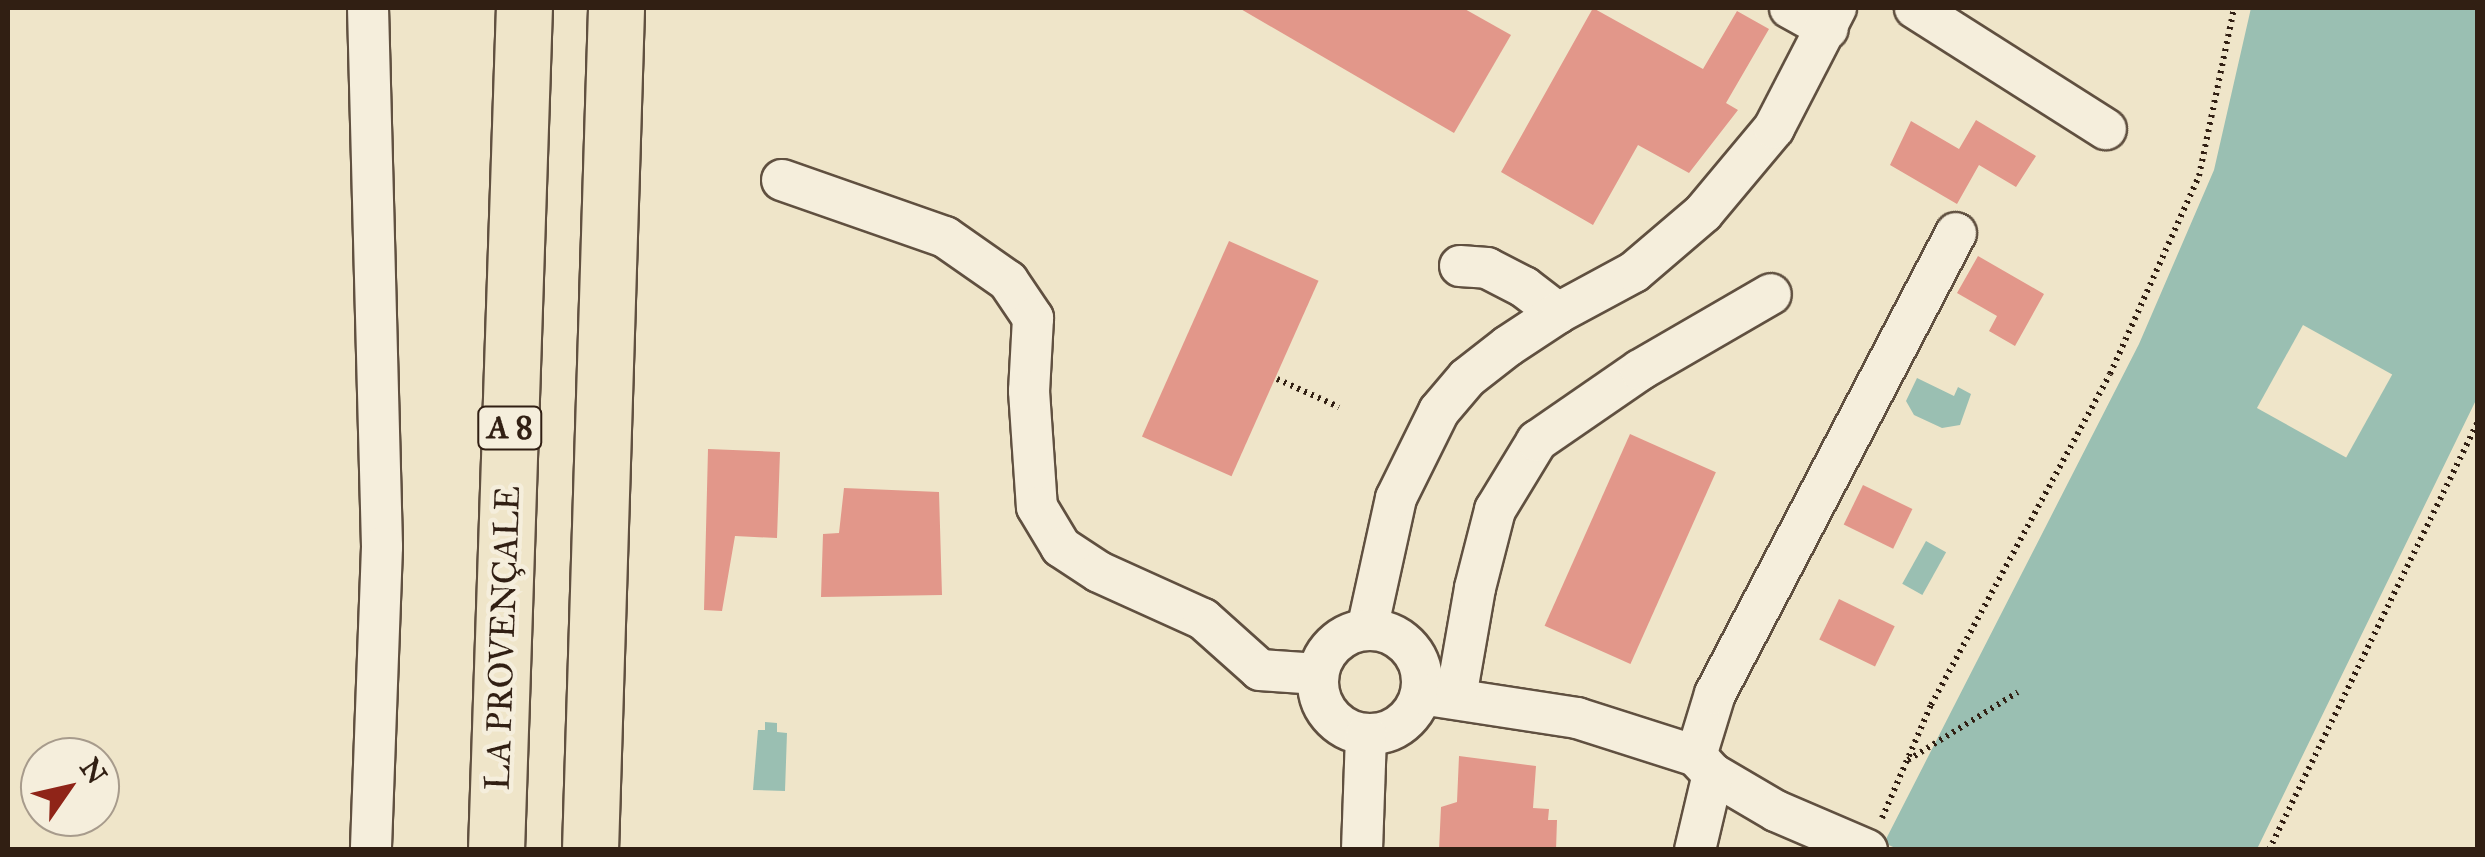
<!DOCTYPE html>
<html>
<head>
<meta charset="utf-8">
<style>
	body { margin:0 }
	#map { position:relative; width:2485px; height:857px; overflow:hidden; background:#efe5c9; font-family:"IM FELL Great Primer",serif }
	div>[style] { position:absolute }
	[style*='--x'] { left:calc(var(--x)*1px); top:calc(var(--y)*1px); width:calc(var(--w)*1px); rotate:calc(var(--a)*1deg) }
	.water>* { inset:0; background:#9abfb2; transform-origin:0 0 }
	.pier>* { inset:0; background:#efe5c9; transform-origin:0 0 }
	.building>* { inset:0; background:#e2978a; transform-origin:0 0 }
	.path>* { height:6px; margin-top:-3px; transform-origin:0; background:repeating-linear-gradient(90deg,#311f13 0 2.5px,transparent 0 7.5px) }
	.roads { filter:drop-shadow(2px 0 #605040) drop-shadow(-2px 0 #605040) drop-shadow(0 2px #605040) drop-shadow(0 -2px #605040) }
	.minor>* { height:40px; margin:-20px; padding:0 20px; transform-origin:20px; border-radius:20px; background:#f5eedc }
	.minor>.ring { margin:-20px; padding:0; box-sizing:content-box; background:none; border:40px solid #f5eedc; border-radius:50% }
	.highway>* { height:55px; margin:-27.5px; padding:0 27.5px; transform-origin:27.5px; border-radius:27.5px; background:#efe5c9 }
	span { translate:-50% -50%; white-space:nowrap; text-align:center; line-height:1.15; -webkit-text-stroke:9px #f5eedc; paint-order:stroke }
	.shield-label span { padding:2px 8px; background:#f5eedc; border:2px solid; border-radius:8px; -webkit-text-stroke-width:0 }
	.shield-label { font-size:32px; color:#311f13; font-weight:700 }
	.street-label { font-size:35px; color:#311f13 }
	.frame { position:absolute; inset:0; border:10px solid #311f13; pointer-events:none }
	.north { position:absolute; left:20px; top:737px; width:100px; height:100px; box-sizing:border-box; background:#f5eedc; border:2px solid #a79b8c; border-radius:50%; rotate:56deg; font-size:28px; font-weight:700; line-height:40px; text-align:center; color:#311f13 }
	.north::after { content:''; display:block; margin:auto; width:35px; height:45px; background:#8f2418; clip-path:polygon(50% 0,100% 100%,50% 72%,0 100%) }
</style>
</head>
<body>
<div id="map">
	<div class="water">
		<i style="clip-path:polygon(2251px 8px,2477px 8px,2477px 398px,2257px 849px,1900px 850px,1884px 843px,2139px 344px,2214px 170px)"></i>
		<i style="clip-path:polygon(1917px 378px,1954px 396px,1958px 387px,1971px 394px,1960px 425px,1942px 428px,1914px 415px,1906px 401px)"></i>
		<i style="left:1926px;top:541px;width:23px;height:49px;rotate:29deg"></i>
		<i style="clip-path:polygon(765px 722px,777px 723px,777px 732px,787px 733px,785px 791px,753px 790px,758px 730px,765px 730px)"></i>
	</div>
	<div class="pier">
		<i style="left:2303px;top:325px;width:102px;height:95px;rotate:29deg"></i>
	</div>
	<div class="building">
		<i style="clip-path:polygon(1239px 8px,1463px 8px,1511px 35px,1454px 133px)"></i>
		<i style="clip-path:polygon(1593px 8px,1703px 69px,1737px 11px,1769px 29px,1726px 103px,1738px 110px,1689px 173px,1638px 145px,1593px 225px,1501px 172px)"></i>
		<i style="clip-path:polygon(1976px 120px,2036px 156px,2016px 187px,1979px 165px,1957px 204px,1890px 165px,1911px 121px,1959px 149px)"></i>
		<i style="left:1229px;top:241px;width:98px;height:214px;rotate:24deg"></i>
		<i style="clip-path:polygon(1978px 256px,2044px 294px,2015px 346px,1989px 331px,1997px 316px,1957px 293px)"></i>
		<i style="left:1630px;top:434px;width:94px;height:210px;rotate:24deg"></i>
		<i style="clip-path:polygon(708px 449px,780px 452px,777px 538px,735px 536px,722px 611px,704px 610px)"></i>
		<i style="left:1863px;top:485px;width:55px;height:44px;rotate:26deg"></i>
		<i style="clip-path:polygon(844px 488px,939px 492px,942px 595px,821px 597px,823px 534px,839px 533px)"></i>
		<i style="left:1839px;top:599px;width:62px;height:45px;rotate:26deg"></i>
		<i style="clip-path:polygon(1459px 756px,1536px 766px,1533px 808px,1549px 809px,1548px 820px,1557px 820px,1556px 850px,1439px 850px,1441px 807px,1457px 802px)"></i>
	</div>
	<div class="path">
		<i style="--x:1277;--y:379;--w:68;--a:24.3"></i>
		<i style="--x:1908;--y:760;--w:129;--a:-31.7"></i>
		<i style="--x:1882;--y:818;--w:123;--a:-66.6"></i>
		<i style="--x:1931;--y:705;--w:376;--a:-61.6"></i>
		<i style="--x:2110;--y:374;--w:217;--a:-65.8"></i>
		<i style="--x:2199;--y:176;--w:172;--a:-78.2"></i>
		<i style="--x:2269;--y:850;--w:476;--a:-64"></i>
	</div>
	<div class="roads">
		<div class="minor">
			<i style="--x:368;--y:8;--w:539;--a:88.51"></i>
			<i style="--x:382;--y:547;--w:303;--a:92.1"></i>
			<i style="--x:1790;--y:8;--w:43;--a:28.9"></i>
			<i style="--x:1915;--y:8;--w:226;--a:32.4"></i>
			<i style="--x:782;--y:180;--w:173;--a:19.3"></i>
			<i style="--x:945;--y:237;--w:77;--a:34.9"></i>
			<i style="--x:1008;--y:281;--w:45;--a:56"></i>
			<i style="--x:1033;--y:318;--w:73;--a:93.1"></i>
			<i style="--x:1029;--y:391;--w:116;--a:86.1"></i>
			<i style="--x:1037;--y:507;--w:47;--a:59"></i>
			<i style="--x:1061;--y:547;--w:45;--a:33.3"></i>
			<i style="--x:1099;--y:572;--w:114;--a:24.3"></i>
			<i style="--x:1203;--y:619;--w:76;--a:41.8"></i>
			<i style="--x:1260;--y:670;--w:58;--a:3.9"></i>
			<i style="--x:1460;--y:266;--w:27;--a:4"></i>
			<i style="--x:1487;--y:268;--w:42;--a:27.2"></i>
			<i style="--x:1524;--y:287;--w:43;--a:37.4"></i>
			<i style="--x:1367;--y:630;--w:135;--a:-77.6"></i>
			<i style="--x:1396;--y:498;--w:97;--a:-63.7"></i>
			<i style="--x:1439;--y:411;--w:43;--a:-49.7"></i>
			<i style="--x:1467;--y:378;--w:52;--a:-38"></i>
			<i style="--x:1508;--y:346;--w:60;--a:-33.4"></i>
			<i style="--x:1558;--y:313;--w:86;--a:-28.3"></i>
			<i style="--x:1634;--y:272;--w:91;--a:-40.5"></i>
			<i style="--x:1703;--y:213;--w:111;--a:-50.1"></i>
			<i style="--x:1774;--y:128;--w:135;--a:-62.7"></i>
			<i class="ring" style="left:1318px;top:630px;width:64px;height:64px"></i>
			<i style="--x:1421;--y:694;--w:158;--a:8.7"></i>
			<i style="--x:1577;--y:718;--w:125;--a:17.7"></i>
			<i style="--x:1696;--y:756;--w:25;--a:47"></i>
			<i style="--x:1713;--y:774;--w:73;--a:30.4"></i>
			<i style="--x:1776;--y:811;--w:99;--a:23.2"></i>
			<i style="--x:1456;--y:697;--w:111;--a:-80.1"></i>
			<i style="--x:1475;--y:588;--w:81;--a:-75.6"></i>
			<i style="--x:1495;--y:510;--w:81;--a:-58.7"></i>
			<i style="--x:1537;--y:441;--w:125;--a:-34.6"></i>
			<i style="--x:1640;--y:370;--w:151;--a:-30.1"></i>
			<i style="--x:1696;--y:756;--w:65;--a:-73"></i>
			<i style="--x:1715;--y:694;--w:520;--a:-62.4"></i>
			<i style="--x:1362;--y:850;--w:115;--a:-88"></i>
			<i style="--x:1695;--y:850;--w:78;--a:-76.7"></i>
		</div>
		<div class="highway">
			<i style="--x:496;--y:850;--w:842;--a:-88.1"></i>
			<i style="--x:590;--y:850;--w:842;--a:-88.23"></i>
		</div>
	</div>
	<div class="shield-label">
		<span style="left:510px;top:428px">A 8</span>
	</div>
	<div class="street-label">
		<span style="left:503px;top:638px;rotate:-88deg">LA PROVENÇALE</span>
	</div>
	<div class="frame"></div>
	<div class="north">N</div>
</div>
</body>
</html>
